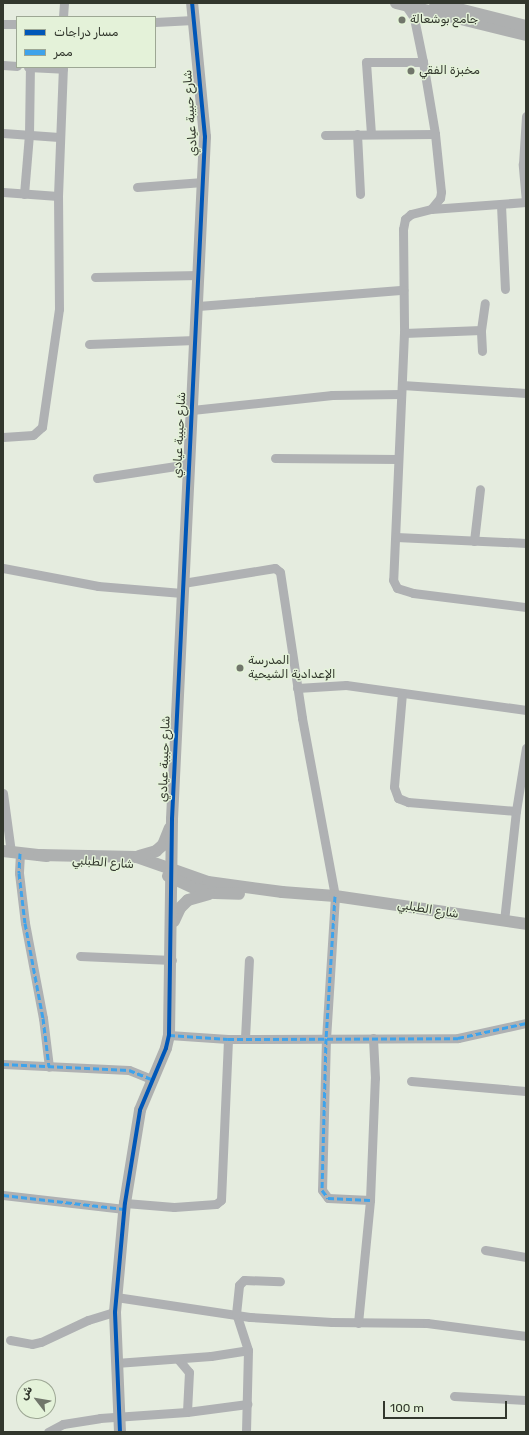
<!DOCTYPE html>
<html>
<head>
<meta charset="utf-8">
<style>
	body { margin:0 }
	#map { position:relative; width:529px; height:1435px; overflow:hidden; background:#e5ecdf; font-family:Rubik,Vazirmatn,sans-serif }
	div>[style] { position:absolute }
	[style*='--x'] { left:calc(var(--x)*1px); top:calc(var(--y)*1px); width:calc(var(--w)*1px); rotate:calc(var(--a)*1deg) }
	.street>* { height:9px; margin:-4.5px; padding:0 4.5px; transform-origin:4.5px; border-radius:4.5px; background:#afb1b3 }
	.secondary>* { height:12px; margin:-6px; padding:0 6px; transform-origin:6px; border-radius:6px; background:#aeb0b0 }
	.quiet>* { height:3px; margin-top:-1.5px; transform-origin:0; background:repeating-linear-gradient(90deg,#3ea3eb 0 6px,transparent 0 9px) }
	.cycleway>* { height:4px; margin:-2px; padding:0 2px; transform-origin:2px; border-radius:2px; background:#0057b8 }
	.dots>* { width:11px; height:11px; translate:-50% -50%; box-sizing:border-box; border:2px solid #e4f2d9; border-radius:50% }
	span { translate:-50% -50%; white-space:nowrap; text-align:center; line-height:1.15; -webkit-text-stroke:3px #e4f2d9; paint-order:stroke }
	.poi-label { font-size:12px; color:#32372d }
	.left { translate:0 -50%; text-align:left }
	.street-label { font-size:12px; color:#32372d }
	.frame { position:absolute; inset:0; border:4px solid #32372d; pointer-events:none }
	.legend { position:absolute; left:16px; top:16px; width:140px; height:52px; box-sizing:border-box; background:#e4f2d9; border:1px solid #9da794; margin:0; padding:5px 7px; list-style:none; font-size:12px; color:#32372d }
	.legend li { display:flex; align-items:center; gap:8px; height:20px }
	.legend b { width:20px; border:1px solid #9da794 }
	.north { position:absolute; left:16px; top:1379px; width:40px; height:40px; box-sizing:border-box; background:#e4f2d9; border:1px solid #9da794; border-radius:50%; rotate:301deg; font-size:11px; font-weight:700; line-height:16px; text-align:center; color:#32372d }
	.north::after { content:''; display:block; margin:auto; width:14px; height:18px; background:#71766b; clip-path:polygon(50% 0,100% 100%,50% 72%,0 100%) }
	.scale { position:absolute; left:383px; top:1401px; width:124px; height:18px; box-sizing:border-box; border:2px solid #32372d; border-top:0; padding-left:5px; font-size:12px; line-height:14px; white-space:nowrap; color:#32372d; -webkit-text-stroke:3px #e4f2d9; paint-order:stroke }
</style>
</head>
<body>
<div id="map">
	<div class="street">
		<i style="--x:406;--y:6;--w:14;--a:56"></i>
		<i style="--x:414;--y:18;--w:45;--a:78.4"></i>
		<i style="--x:423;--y:62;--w:73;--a:80.5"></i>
		<i style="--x:435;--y:134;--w:58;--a:84.1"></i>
		<i style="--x:441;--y:192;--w:6;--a:99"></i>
		<i style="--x:440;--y:198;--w:14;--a:129"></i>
		<i style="--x:431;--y:209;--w:21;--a:166"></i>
		<i style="--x:411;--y:214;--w:8;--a:140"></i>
		<i style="--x:405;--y:219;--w:10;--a:101"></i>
		<i style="--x:403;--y:229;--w:104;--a:89.4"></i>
		<i style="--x:404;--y:333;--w:247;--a:92.5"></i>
		<i style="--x:393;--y:580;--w:9;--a:63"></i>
		<i style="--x:397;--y:588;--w:17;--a:17"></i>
		<i style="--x:413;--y:593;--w:114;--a:7.1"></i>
		<i style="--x:63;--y:17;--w:14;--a:-86"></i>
		<i style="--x:155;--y:22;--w:38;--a:-3"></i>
		<i style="--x:3;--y:24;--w:14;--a:0"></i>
		<i style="--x:3;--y:65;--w:14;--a:4"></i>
		<i style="--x:28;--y:67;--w:35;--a:3"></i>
		<i style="--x:3;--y:133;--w:56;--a:4.1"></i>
		<i style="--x:357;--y:134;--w:60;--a:87.1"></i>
		<i style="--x:371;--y:134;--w:72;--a:-94"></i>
		<i style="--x:366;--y:62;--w:57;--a:0"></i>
		<i style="--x:325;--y:135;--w:110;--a:-0.5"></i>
		<i style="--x:137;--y:187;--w:66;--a:-4.3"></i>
		<i style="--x:3;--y:192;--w:55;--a:4.2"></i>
		<i style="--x:24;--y:194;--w:59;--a:-85.2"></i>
		<i style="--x:29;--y:135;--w:68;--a:-89.2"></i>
		<i style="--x:526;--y:202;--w:38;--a:-95"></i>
		<i style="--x:523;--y:164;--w:48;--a:-86.4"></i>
		<i style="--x:501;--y:205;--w:84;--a:87.3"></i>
		<i style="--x:431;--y:209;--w:95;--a:-4.2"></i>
		<i style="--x:95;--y:277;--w:104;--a:-1.1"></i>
		<i style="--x:198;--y:306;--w:206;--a:-4.5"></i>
		<i style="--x:404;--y:333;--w:77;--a:-2.2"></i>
		<i style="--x:89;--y:344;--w:106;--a:-2.2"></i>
		<i style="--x:482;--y:351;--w:21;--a:-93"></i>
		<i style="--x:481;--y:330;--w:27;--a:-82"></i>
		<i style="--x:402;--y:385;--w:124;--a:3.7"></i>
		<i style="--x:192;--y:410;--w:141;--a:-6.1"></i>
		<i style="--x:332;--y:395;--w:69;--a:-0.8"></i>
		<i style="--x:3;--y:437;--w:30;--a:-4"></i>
		<i style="--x:33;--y:435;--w:12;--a:-42"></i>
		<i style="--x:42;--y:427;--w:119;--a:-81.8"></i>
		<i style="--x:59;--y:309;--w:113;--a:-90.5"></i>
		<i style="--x:58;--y:196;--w:129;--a:-87.8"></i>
		<i style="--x:275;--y:458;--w:123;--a:0.5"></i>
		<i style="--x:97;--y:478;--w:93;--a:-8.7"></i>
		<i style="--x:396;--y:537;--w:130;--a:2.6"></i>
		<i style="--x:474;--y:541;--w:52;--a:-83.4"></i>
		<i style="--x:3;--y:568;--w:97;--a:10.7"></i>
		<i style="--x:98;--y:586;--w:84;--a:4.8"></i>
		<i style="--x:183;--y:583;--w:93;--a:-9.3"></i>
		<i style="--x:275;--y:568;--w:6;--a:39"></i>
		<i style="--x:280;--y:572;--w:148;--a:81.4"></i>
		<i style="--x:302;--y:718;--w:181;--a:79.5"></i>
		<i style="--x:335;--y:896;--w:142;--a:93.6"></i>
		<i style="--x:326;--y:1038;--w:152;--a:91.5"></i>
		<i style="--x:322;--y:1190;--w:10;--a:53"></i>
		<i style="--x:328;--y:1198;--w:42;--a:2.7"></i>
		<i style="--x:297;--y:688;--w:49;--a:-3.5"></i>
		<i style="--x:346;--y:685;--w:182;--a:7.9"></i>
		<i style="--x:402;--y:693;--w:94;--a:94.9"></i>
		<i style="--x:394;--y:787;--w:12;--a:70"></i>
		<i style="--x:398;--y:798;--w:11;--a:22"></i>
		<i style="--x:408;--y:802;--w:108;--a:4.8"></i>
		<i style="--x:3;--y:793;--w:60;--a:82.3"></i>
		<i style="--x:20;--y:853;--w:20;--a:93"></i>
		<i style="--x:19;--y:873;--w:50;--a:83.2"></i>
		<i style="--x:25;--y:923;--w:97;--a:79.3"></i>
		<i style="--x:43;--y:1018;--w:49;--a:83"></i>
		<i style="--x:504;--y:921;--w:111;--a:-83.8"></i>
		<i style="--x:516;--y:811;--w:64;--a:-81"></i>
		<i style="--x:80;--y:956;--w:92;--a:2.5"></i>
		<i style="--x:169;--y:1035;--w:59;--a:3.9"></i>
		<i style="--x:228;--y:1039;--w:230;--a:-0.2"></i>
		<i style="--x:458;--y:1038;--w:70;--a:-12.4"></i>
		<i style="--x:245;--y:1038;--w:78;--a:-87.1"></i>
		<i style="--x:3;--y:1064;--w:126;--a:2.7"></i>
		<i style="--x:129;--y:1070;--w:24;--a:22"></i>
		<i style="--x:411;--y:1081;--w:115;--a:5"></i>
		<i style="--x:3;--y:1195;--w:122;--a:6.6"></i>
		<i style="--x:125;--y:1203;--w:49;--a:4.7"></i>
		<i style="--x:174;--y:1207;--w:42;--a:-4.1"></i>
		<i style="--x:216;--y:1204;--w:6;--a:-39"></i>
		<i style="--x:221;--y:1200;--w:161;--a:-87.5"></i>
		<i style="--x:485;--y:1250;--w:42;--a:9.7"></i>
		<i style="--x:116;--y:1297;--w:135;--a:8.5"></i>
		<i style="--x:250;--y:1317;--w:82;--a:3.5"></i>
		<i style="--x:332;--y:1322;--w:95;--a:0.6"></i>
		<i style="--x:427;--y:1323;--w:100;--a:7.5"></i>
		<i style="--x:358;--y:1323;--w:124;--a:-84.4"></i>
		<i style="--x:370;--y:1200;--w:122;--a:-87.7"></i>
		<i style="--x:375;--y:1078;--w:40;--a:-92.9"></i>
		<i style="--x:10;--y:1340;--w:22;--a:10"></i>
		<i style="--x:32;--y:1344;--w:9;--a:-13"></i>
		<i style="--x:41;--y:1342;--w:52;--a:-25.1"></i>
		<i style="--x:88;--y:1320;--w:28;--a:-17"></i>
		<i style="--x:178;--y:1359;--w:17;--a:50"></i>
		<i style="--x:189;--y:1372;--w:40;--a:92.9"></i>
		<i style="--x:116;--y:1363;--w:95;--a:-4.2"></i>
		<i style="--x:211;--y:1356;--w:37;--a:-9"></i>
		<i style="--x:454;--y:1396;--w:72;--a:3.2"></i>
		<i style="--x:48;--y:1432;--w:17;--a:-28"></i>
		<i style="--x:63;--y:1424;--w:37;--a:-9"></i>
		<i style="--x:100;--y:1418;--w:87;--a:-3.9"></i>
		<i style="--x:187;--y:1412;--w:61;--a:-7.6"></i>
		<i style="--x:246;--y:1432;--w:82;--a:-88.6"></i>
		<i style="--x:248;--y:1350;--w:38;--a:-108"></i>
		<i style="--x:236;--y:1314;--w:29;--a:-84"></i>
		<i style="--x:239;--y:1285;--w:7;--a:-45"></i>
		<i style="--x:244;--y:1280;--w:36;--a:2"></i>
	</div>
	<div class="secondary">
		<i style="--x:396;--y:3;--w:134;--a:13.8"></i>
		<i style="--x:435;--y:3;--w:94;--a:14.2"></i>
		<i style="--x:3;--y:851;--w:44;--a:6.5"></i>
		<i style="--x:39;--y:855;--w:98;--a:1.2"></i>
		<i style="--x:137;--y:857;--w:75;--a:19.4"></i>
		<i style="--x:208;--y:882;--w:75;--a:7.7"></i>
		<i style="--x:282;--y:892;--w:53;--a:4.3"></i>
		<i style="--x:335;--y:896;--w:193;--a:8.3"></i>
		<i style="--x:139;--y:856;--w:18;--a:-16"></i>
		<i style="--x:156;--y:851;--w:9;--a:-41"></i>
		<i style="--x:163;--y:845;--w:18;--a:-68"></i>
		<i style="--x:168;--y:876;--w:31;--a:25"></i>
		<i style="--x:196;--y:889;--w:19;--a:12"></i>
		<i style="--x:215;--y:893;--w:24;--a:2"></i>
		<i style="--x:174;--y:921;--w:14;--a:-65"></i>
		<i style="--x:180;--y:908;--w:11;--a:-45"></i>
		<i style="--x:188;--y:900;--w:22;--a:-16"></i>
		<i style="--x:120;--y:1432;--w:120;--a:-92.4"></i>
		<i style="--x:115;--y:1312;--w:109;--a:-84.8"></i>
		<i style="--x:125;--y:1203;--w:94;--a:-80.8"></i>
		<i style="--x:140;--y:1110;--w:67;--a:-67.2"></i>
		<i style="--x:166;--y:1048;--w:13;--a:-77"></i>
		<i style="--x:169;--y:1035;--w:216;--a:-89.2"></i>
		<i style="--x:172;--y:819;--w:683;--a:-87.23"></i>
		<i style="--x:205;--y:137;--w:135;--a:-95.5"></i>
	</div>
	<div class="quiet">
		<i style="--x:20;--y:853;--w:20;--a:93"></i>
		<i style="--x:19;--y:873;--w:50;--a:83.2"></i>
		<i style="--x:25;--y:923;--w:97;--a:79.3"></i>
		<i style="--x:43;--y:1018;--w:49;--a:83"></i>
		<i style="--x:335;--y:896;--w:142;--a:93.6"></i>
		<i style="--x:326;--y:1038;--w:152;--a:91.5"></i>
		<i style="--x:322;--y:1190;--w:10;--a:53"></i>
		<i style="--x:328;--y:1198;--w:42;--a:2.7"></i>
		<i style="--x:169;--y:1035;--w:59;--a:3.9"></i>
		<i style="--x:228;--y:1039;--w:230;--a:-0.2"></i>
		<i style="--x:458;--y:1038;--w:70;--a:-12.4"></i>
		<i style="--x:3;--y:1064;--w:126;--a:2.7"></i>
		<i style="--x:129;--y:1070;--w:24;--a:22"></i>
		<i style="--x:3;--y:1195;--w:122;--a:6.6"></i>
	</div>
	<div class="cycleway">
		<i style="--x:120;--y:1432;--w:120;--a:-92.4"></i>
		<i style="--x:115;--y:1312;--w:109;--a:-84.8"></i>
		<i style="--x:125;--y:1203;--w:94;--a:-80.8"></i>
		<i style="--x:140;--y:1110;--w:67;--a:-67.2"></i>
		<i style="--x:166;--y:1048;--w:13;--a:-77"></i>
		<i style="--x:169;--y:1035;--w:216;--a:-89.2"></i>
		<i style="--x:172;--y:819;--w:683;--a:-87.23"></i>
		<i style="--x:205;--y:137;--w:135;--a:-95.5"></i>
	</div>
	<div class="dots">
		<i style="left:402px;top:20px;background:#71766b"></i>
		<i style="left:411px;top:71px;background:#71766b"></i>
		<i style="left:240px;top:668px;background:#71766b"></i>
	</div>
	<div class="poi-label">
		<span class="left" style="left:410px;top:20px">جامع بوشعالة</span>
		<span class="left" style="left:419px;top:71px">مخبزة الفقي</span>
		<span class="left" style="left:248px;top:668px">المدرسة<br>الإعدادية الشيحية</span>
	</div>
	<div class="street-label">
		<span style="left:191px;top:113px;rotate:-94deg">شارع حبيبة عيادي</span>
		<span style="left:180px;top:435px;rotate:-87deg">شارع حبيبة عيادي</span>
		<span style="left:165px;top:759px;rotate:-88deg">شارع حبيبة عيادي</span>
		<span style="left:103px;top:863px;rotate:4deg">شارع الطبلبي</span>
		<span style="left:428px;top:910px;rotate:9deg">شارع الطبلبي</span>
	</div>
	<div class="frame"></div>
	<ul class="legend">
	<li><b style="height:5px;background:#0057b8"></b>مسار دراجات</li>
	<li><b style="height:5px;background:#3ea3eb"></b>ممر</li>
	</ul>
	<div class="north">ش</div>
	<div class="scale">100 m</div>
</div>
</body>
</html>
